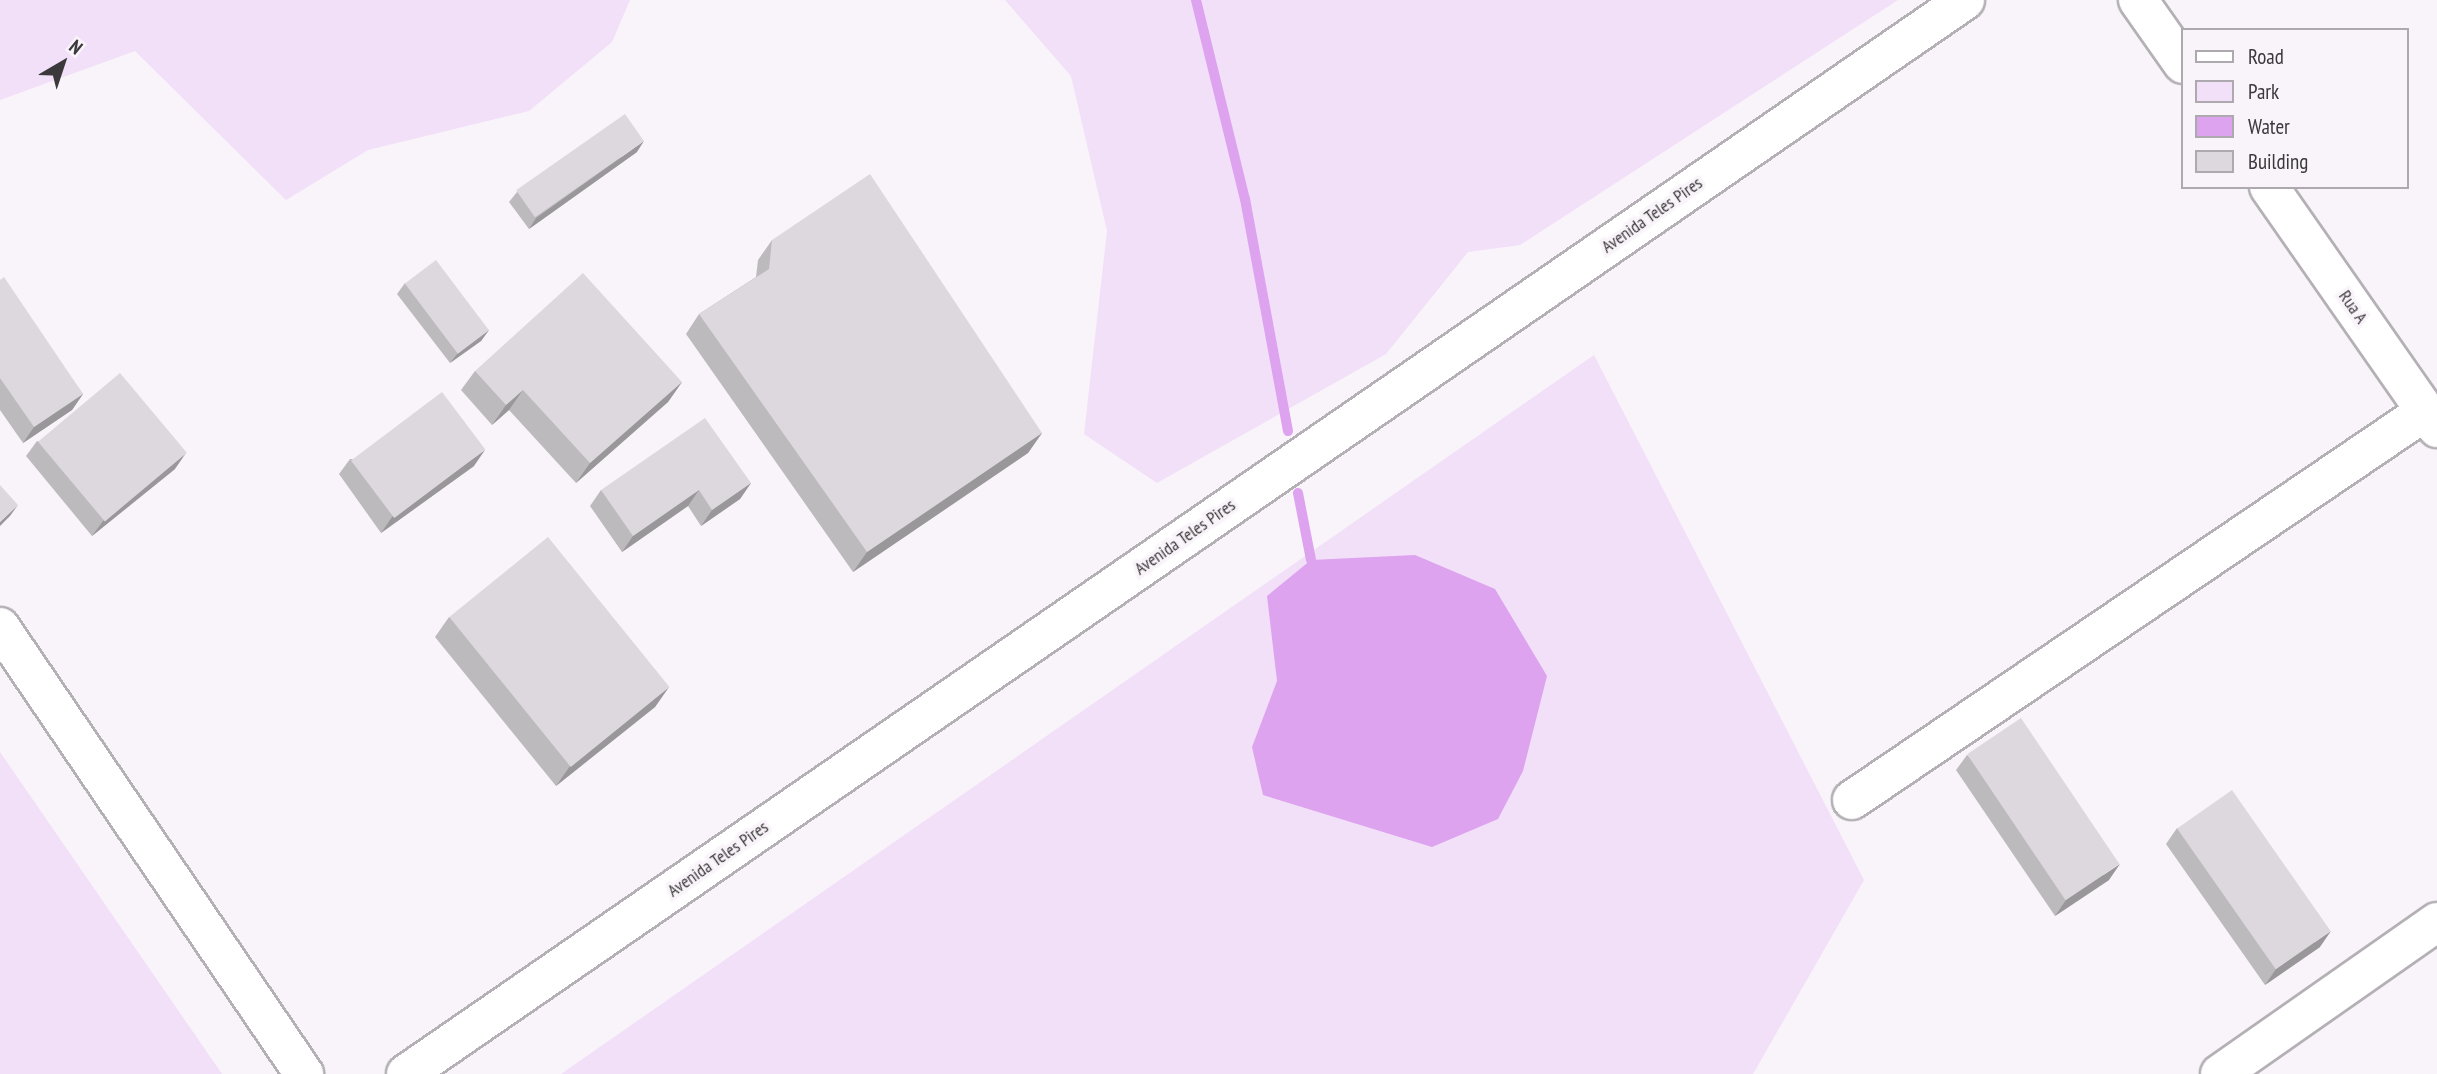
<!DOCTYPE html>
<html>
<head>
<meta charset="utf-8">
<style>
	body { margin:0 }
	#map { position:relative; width:2437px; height:1074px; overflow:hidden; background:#f9f4fa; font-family:"PT Sans Narrow",sans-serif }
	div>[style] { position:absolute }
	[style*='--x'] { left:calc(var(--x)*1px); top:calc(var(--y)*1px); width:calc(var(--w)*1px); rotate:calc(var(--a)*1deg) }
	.green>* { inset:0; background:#f2dff8 }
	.water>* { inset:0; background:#dda3ef }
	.stream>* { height:10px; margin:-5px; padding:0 5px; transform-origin:5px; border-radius:5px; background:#dda3ef }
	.roads { filter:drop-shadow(2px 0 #b4b0b5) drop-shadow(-2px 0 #b4b0b5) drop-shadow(0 2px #b4b0b5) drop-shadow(0 -2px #b4b0b5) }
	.minor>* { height:38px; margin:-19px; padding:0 19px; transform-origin:19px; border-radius:19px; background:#fff }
	.wall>* { inset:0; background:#bdbabe }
	.shaded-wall>* { inset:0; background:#9a979b }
	.building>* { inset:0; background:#dcd8dd; transform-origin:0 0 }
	span { translate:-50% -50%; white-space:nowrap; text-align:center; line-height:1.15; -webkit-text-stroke:7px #f9f4fa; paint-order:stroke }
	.street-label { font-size:18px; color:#3b393b }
	.legend { position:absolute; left:2181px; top:28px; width:228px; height:161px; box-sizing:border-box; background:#f9f4fa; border:2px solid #ada9ae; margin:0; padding:9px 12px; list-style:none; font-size:21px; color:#3b393b }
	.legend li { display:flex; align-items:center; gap:14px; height:35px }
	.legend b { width:35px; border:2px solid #ada9ae }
	.north { position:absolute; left:28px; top:28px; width:70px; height:70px; -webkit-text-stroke:5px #f9f4fa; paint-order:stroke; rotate:39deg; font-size:19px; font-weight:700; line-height:28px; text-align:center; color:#3b393b }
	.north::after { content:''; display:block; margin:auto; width:24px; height:32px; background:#3b393b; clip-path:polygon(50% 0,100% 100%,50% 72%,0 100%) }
</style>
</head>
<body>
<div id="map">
	<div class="green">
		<i style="clip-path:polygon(0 0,630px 0,612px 42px,529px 111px,368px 150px,286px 200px,135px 51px,0 100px)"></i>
		<i style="clip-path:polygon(1005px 0,1898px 0,1520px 245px,1468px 252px,1386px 354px,1157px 483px,1084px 434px,1107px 231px,1071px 76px)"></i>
		<i style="clip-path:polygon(1594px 355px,1864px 880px,1753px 1074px,561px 1074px)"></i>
		<i style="clip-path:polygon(0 752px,222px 1074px,0 1074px)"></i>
	</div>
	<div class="water">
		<i style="clip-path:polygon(1415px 555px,1495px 589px,1547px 676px,1523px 771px,1498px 819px,1432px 847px,1263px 795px,1252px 747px,1277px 681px,1267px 596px,1311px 560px)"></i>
	</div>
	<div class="stream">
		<i style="--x:1196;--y:0;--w:205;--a:76.2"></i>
		<i style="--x:1245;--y:199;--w:236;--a:79.5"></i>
		<i style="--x:1298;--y:493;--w:68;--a:79"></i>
	</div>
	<div class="roads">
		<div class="minor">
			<i style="--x:2138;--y:0;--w:78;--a:54.9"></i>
			<i style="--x:2269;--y:187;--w:294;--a:55.1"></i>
			<i style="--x:0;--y:627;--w:541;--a:55.78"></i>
			<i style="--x:1852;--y:800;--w:693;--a:-34.13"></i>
			<i style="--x:406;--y:1074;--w:1893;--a:-34.56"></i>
			<i style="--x:2220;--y:1074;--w:265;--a:-35"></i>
		</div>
	</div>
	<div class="wall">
		<i style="clip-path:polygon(637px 152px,529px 229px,509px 202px,517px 192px)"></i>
		<i style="clip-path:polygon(772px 240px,1042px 433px,1028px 453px,853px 572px,686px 334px,699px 314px,756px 277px,758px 260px)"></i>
		<i style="clip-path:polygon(0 280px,83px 394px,72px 410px,23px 443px,0 410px)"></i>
		<i style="clip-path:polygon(405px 283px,489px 330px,481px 341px,450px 363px,397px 294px)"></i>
		<i style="clip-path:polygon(475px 371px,682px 382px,668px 402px,576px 483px,509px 410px,492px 425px,461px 390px)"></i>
		<i style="clip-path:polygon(37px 441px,175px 469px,92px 536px,26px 456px)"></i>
		<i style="clip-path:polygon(350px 459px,474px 466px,381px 533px,339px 474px)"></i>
		<i style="clip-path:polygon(751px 483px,740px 499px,701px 526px,688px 506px,622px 552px,590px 506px,601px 490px)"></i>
		<i style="clip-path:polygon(449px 617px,669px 687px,655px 707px,556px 786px,435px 637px)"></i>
		<i style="clip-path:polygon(1967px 755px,2109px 880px,2055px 916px,1956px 770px)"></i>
		<i style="clip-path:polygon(2177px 828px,2320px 947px,2265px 985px,2166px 844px)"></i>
	</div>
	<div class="shaded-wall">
		<i style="clip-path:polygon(644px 141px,637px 152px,529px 229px,536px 218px)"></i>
		<i style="clip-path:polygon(489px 330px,481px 341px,450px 363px,458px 353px)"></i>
		<i style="clip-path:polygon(682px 382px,668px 402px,576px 483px,590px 463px)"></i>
		<i style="clip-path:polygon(523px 390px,509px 410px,492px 425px,506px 405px)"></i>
		<i style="clip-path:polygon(83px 394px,72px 410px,23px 443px,34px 427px)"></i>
		<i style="clip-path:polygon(1042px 433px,1028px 453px,853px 572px,867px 552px)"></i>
		<i style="clip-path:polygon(485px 450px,474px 466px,381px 533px,392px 517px)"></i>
		<i style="clip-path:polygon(186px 453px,175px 469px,92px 536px,103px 521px)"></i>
		<i style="clip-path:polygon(751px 483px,740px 499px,701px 526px,712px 510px)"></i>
		<i style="clip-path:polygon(699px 490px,688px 506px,622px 552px,633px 536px)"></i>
		<i style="clip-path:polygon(18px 505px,10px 516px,0 526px,0 522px)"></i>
		<i style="clip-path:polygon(669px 687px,655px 707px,556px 786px,570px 766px)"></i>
		<i style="clip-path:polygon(2120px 864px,2109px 880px,2055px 916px,2066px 900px)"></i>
		<i style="clip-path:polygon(2331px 931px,2320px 947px,2265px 985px,2276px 969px)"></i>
	</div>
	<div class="building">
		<i style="left:625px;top:114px;width:33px;height:133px;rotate:55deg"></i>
		<i style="clip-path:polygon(870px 174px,1042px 433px,867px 552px,699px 314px,769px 269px,772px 240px)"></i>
		<i style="left:436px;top:260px;width:88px;height:39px;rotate:53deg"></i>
		<i style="clip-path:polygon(583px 273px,682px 382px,590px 463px,523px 390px,506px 405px,475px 371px)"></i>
		<i style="clip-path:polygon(4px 277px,83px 394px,34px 427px,0 378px,0 280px)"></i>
		<i style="left:120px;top:373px;width:104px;height:107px;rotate:50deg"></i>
		<i style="left:442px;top:392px;width:72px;height:114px;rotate:53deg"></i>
		<i style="clip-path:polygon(705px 418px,751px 483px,712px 510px,699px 490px,633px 536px,601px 490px)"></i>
		<i style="clip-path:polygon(0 485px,18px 505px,0 522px)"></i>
		<i style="left:548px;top:537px;width:193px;height:127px;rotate:51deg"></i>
		<i style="left:2021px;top:718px;width:176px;height:65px;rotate:56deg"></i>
		<i style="left:2232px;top:790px;width:172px;height:67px;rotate:55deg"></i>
	</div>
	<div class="street-label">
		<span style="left:1652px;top:215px;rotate:-35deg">Avenida Teles Pires</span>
		<span style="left:2353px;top:307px;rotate:55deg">Rua A</span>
		<span style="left:1185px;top:537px;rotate:-35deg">Avenida Teles Pires</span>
		<span style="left:718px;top:859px;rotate:-35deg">Avenida Teles Pires</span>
	</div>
	<ul class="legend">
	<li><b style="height:9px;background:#fff"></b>Road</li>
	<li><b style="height:19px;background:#f2dff8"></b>Park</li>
	<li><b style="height:19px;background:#dda3ef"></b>Water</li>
	<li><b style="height:19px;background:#dcd8dd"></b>Building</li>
	</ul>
	<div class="north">N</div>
</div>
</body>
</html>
